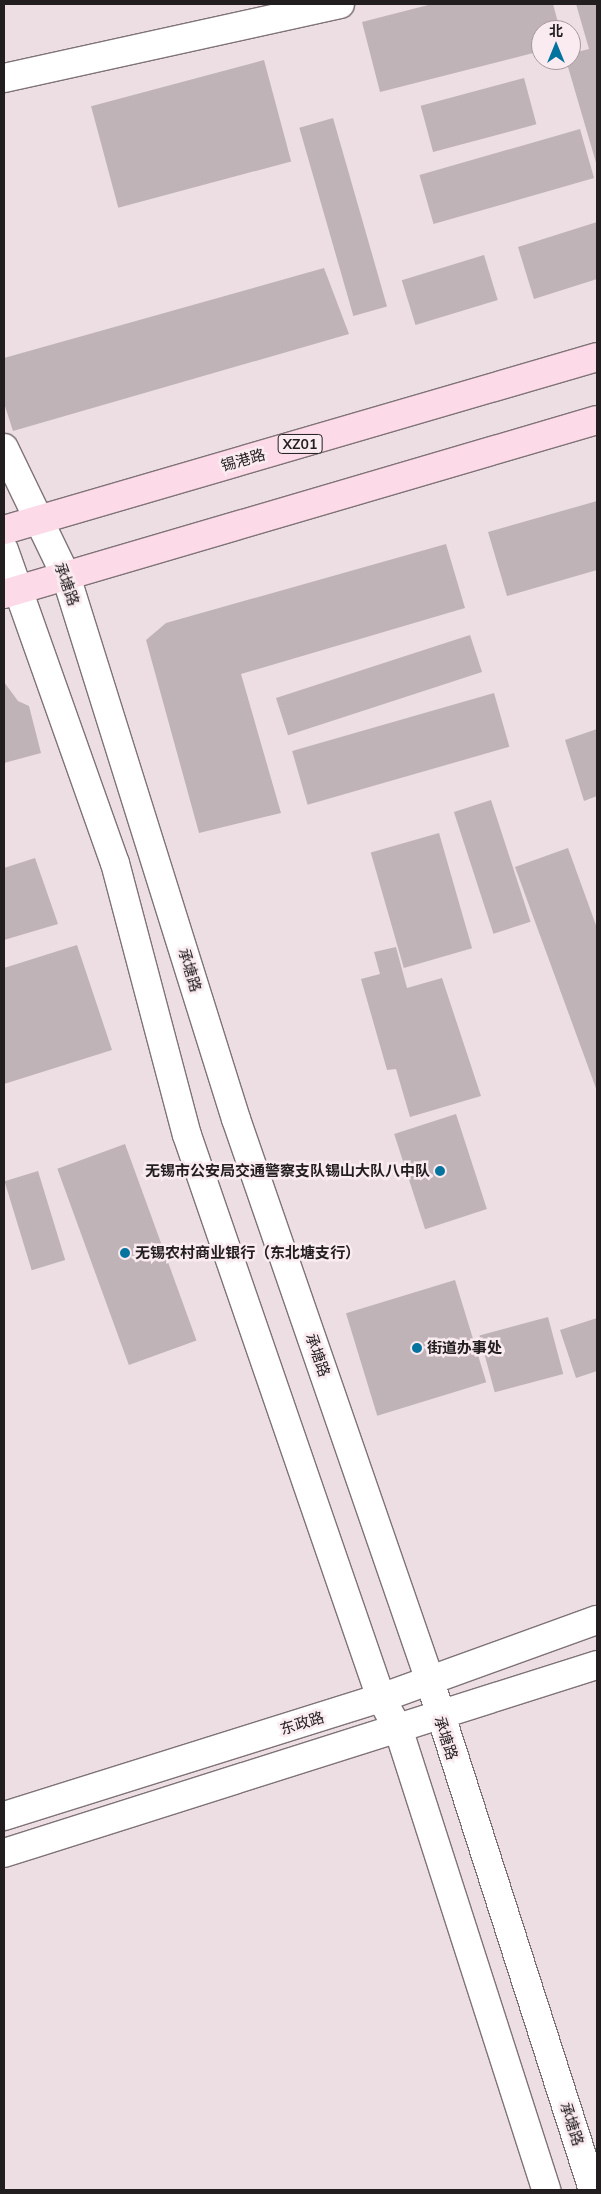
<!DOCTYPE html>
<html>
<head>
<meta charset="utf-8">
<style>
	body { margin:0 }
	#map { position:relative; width:601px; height:2194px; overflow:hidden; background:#ecdee3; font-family:Mulish,"Noto Sans SC",sans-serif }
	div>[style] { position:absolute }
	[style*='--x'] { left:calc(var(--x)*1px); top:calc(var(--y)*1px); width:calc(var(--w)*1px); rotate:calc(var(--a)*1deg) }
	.building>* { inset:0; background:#c0b3b7; transform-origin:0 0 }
	.roads { filter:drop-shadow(1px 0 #7f7377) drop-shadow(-1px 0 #7f7377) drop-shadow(0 1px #7f7377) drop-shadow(0 -1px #7f7377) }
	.minor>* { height:28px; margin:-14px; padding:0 14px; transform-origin:14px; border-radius:14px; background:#fff }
	.tertiary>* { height:28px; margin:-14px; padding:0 14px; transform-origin:14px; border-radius:14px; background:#fff }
	.secondary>* { height:28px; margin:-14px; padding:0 14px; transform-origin:14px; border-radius:14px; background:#fff }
	.primary>* { height:28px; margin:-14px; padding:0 14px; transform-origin:14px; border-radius:14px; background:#fddae8 }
	.dots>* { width:14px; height:14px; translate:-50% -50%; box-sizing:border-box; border:2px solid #f9ebf0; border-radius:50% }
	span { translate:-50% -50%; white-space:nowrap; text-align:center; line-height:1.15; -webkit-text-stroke:5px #f9ebf0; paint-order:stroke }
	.shield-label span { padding:1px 4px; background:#f9ebf0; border:1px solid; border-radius:4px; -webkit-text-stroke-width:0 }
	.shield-label { font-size:14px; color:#221d1f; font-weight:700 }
	.street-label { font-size:15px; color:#221d1f }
	.poi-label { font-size:15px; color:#221d1f; font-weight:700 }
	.right { translate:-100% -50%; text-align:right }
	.left { translate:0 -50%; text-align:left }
	.frame { position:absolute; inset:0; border:5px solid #221d1f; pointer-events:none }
	.north { position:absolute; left:531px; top:20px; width:50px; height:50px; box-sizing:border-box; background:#f9ebf0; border:1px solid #a3999c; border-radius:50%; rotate:0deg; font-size:14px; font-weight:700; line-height:20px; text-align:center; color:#221d1f }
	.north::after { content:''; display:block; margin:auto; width:18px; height:22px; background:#04749f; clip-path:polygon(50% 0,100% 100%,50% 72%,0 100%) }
</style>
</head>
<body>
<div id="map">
	<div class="building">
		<i style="clip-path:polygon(432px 4px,553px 4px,560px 30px,541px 30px,541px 51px,380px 92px,362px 22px)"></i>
		<i style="clip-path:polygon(576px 4px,597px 4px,597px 166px,568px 67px,573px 53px,589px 49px)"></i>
		<i style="left:264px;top:60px;width:105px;height:179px;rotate:75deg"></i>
		<i style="left:524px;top:78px;width:48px;height:107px;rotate:75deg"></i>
		<i style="left:333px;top:118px;width:196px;height:35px;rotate:74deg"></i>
		<i style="left:580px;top:129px;width:51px;height:167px;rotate:74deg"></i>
		<i style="clip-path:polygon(597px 222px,597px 279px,534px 299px,518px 247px)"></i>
		<i style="left:484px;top:255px;width:47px;height:86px;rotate:73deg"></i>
		<i style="clip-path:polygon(324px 268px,349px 334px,13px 431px,4px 403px,4px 358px)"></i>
		<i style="clip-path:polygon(597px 501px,597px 570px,507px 596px,488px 532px)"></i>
		<i style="clip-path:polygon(446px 544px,465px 608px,241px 674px,281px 813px,199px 833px,146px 640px,166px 623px)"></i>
		<i style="left:470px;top:635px;width:39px;height:204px;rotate:72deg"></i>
		<i style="clip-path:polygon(4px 682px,18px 701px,29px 706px,41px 753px,4px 763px)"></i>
		<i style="left:494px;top:693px;width:56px;height:210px;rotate:74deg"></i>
		<i style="clip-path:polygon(597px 729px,597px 796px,584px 801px,565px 740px)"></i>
		<i style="left:491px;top:800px;width:128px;height:39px;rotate:72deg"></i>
		<i style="left:439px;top:833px;width:120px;height:71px;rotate:74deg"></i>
		<i style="clip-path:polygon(568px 848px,597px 928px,597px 1091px,515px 867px)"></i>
		<i style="clip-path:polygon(35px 858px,58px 924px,4px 940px,4px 868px)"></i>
		<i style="clip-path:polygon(77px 945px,112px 1050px,4px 1084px,4px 968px)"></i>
		<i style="clip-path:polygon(396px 947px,407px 988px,442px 978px,481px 1096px,410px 1117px,396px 1069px,387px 1070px,361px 979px,380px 974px,374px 952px)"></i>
		<i style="left:456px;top:1114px;width:100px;height:65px;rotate:72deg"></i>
		<i style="left:125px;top:1144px;width:209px;height:72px;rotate:70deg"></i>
		<i style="left:38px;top:1171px;width:93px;height:35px;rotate:73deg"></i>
		<i style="left:455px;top:1280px;width:107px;height:114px;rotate:73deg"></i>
		<i style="left:548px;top:1317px;width:59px;height:71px;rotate:75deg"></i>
		<i style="clip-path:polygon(597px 1318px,597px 1371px,576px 1378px,560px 1330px)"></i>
	</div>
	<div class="roads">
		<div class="minor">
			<i style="--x:4;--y:78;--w:344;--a:-12.4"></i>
		</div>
		<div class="tertiary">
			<i style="--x:4;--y:448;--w:142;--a:64.2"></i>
			<i style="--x:66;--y:576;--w:569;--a:72.62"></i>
			<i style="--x:236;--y:1119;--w:591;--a:70.95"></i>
			<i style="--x:429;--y:1678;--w:538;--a:72.24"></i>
			<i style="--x:4;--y:550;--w:332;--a:70.5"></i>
			<i style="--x:115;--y:863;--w:281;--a:75.2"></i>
			<i style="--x:187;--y:1135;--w:595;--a:70.99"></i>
			<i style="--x:381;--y:1698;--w:38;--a:61"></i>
			<i style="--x:399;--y:1731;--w:482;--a:72.2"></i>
		</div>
		<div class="secondary">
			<i style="--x:4;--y:1816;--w:395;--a:-17.4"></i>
			<i style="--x:381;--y:1698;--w:230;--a:-19.9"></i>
			<i style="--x:4;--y:1853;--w:622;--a:-17.59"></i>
		</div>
		<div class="primary">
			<i style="--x:4;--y:530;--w:618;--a:-16.26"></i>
			<i style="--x:4;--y:594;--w:618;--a:-16.35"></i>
		</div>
	</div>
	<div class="dots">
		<i style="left:440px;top:1171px;background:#04749f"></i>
		<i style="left:125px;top:1253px;background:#04749f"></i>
		<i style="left:417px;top:1348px;background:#04749f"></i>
	</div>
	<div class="shield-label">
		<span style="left:300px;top:444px">XZ01</span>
	</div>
	<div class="street-label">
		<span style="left:243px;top:460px;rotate:-16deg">锡港路</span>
		<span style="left:67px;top:584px;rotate:70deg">承塘路</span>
		<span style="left:190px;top:970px;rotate:73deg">承塘路</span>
		<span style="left:318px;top:1355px;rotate:71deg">承塘路</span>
		<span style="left:302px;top:1723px;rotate:-17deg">东政路</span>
		<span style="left:446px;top:1738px;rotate:72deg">承塘路</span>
		<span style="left:572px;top:2124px;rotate:72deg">承塘路</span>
	</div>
	<div class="poi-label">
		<span class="right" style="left:430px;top:1171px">无锡市公安局交通警察支队锡山大队八中队</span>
		<span class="left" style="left:135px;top:1253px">无锡农村商业银行（东北塘支行）</span>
		<span class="left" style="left:427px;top:1348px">街道办事处</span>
	</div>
	<div class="frame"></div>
	<div class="north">北</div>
</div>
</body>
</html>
